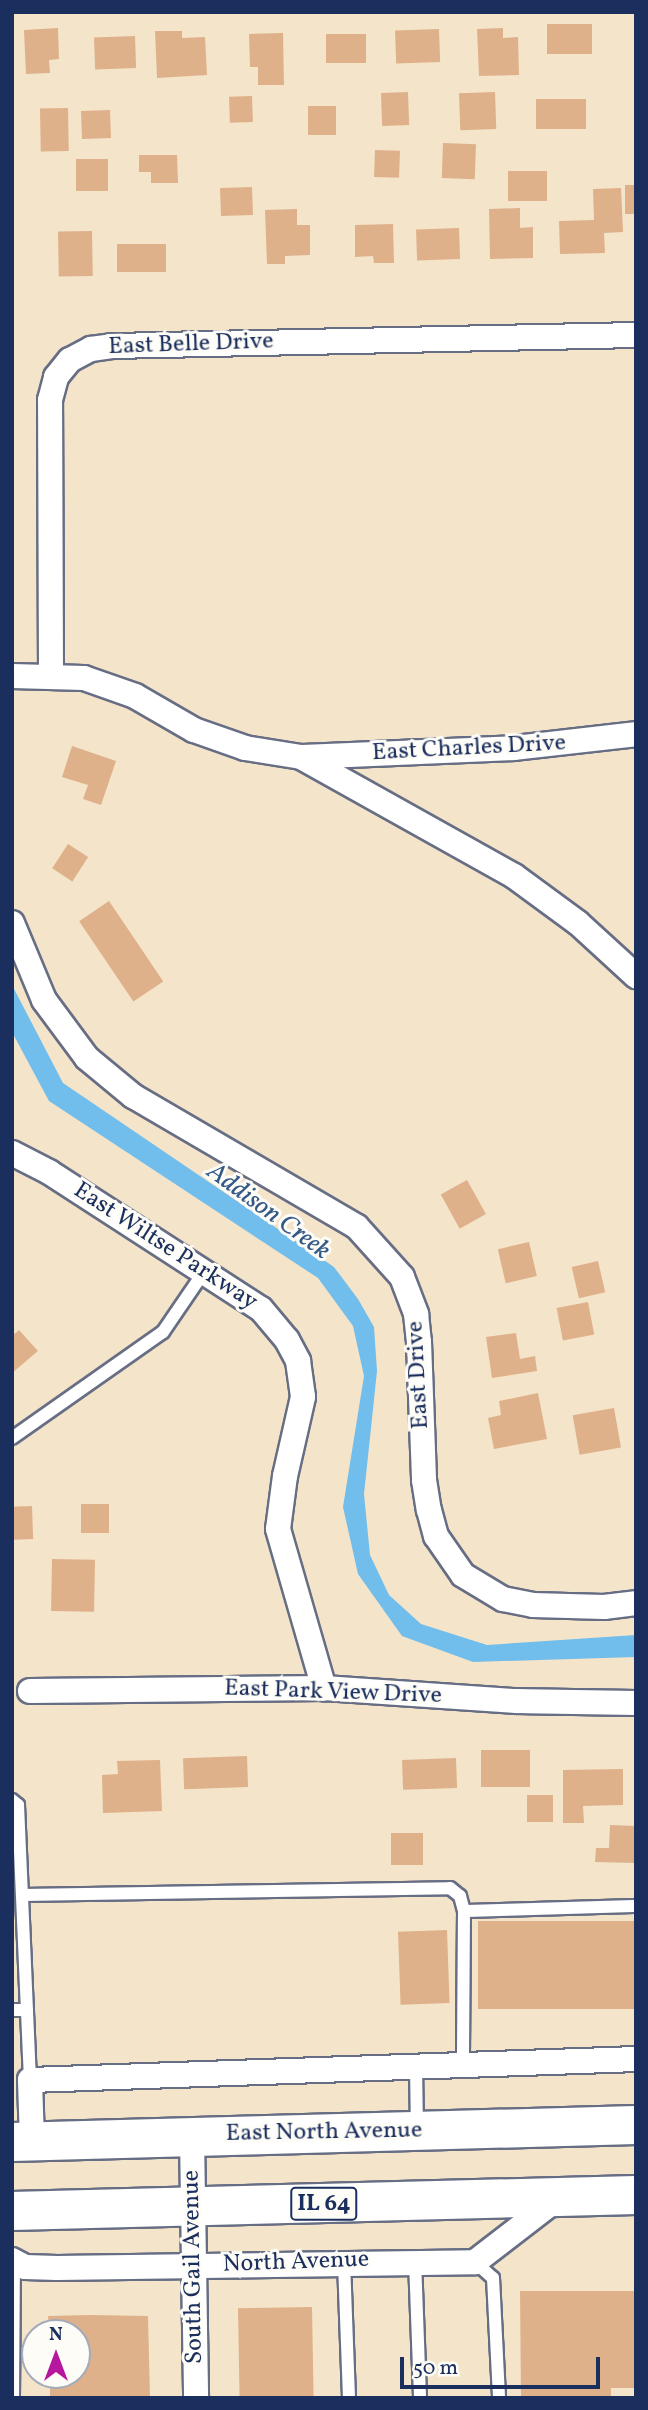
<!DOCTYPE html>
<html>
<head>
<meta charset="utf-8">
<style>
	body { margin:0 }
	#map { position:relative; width:648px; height:2410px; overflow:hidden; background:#f4e4ca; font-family:Vollkorn,serif }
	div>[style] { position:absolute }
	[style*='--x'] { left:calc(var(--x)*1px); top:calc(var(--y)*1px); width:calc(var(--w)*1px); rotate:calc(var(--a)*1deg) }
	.water>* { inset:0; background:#71bdeb }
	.building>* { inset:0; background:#deb18a; transform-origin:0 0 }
	.roads { filter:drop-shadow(2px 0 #676e84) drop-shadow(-2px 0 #676e84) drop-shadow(0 2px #676e84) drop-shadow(0 -2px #676e84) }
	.service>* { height:12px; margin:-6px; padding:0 6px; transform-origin:6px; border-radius:6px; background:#fff }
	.minor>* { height:24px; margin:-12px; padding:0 12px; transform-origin:12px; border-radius:12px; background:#fff }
	.primary>* { height:38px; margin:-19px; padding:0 19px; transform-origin:19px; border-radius:19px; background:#fff }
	span { translate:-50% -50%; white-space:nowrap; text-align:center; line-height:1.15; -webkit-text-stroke:6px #fdfcf7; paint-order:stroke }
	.shield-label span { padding:2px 5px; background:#fdfcf7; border:2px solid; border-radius:5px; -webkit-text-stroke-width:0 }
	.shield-label { font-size:23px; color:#1b2f5e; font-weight:700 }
	.street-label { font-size:24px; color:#1b2f5e }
	.water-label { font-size:26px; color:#355a88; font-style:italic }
	.frame { position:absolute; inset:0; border:14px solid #1b2f5e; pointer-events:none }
	.north { position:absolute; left:21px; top:2319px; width:70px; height:70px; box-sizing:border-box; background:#fdfcf7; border:2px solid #a3aaba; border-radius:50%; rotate:0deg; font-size:19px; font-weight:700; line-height:28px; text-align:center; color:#1b2f5e }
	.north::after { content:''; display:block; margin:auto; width:24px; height:32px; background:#b5179e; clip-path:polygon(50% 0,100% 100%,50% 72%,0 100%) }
	.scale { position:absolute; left:400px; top:2357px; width:200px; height:32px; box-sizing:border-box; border:4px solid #1b2f5e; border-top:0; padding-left:9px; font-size:21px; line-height:24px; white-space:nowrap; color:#1b2f5e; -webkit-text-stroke:5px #fdfcf7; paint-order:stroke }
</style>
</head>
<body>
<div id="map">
	<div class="water">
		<i style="clip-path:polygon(12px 985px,63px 1083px,334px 1267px,358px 1299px,374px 1327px,377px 1371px,364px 1494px,370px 1555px,389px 1595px,421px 1624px,487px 1645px,636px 1635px,636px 1657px,473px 1662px,402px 1636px,358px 1574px,343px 1507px,364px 1376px,353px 1326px,318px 1278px,49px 1101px,12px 1032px)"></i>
	</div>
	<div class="building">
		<i style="left:592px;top:24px;width:30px;height:45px;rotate:90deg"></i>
		<i style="clip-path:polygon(58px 28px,59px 59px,49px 60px,50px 73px,26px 74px,24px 30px)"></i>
		<i style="clip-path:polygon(503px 28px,503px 38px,518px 37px,519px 75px,479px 76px,477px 29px)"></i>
		<i style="left:439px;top:29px;width:33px;height:44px;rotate:88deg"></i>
		<i style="clip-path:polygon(155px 31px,182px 31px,182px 38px,205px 37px,207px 75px,157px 78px)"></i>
		<i style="clip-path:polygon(283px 33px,284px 85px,258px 85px,258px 67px,250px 67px,249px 34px)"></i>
		<i style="left:366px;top:34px;width:29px;height:40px;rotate:90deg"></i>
		<i style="left:135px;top:36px;width:32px;height:41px;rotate:88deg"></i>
		<i style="left:408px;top:92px;width:33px;height:27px;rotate:88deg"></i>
		<i style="left:495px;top:92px;width:37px;height:36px;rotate:88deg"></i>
		<i style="left:252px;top:96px;width:26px;height:23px;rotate:88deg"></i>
		<i style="left:586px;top:99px;width:30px;height:50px;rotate:90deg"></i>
		<i style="left:308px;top:106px;width:28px;height:29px"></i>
		<i style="left:68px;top:108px;width:43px;height:28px;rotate:89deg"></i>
		<i style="left:110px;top:110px;width:28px;height:29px;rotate:88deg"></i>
		<i style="left:443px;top:143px;width:33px;height:35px;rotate:2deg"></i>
		<i style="left:375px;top:150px;width:25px;height:27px;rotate:2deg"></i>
		<i style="clip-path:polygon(139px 155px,177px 155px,178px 183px,151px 183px,151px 172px,139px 172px)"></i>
		<i style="left:76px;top:159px;width:32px;height:32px"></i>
		<i style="left:508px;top:171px;width:39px;height:30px"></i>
		<i style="left:625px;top:185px;width:11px;height:29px"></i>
		<i style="left:252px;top:187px;width:28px;height:32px;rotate:88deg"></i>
		<i style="clip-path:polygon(621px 188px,623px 232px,604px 233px,605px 253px,560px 254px,559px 221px,594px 220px,593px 189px)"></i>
		<i style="clip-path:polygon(520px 208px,520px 228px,533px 227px,533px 258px,490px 259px,489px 209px)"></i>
		<i style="clip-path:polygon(297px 209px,297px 225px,310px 225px,310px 255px,285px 256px,285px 264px,267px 264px,265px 210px)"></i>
		<i style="clip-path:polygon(393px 224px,394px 263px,374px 263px,373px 256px,355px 257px,355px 225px)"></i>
		<i style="left:459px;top:228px;width:31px;height:43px;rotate:88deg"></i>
		<i style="left:92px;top:231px;width:45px;height:34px;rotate:89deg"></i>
		<i style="left:166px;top:244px;width:28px;height:49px;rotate:90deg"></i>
		<i style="clip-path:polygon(72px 746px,116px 761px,101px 805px,83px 799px,88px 785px,62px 777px)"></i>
		<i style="left:68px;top:844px;width:24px;height:29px;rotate:33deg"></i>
		<i style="left:109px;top:901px;width:97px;height:36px;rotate:56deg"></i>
		<i style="left:467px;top:1180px;width:39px;height:30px;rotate:61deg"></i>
		<i style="left:529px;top:1242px;width:35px;height:32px;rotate:77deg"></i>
		<i style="left:598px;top:1261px;width:32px;height:27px;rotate:77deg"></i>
		<i style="left:588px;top:1302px;width:33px;height:32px;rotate:79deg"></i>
		<i style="clip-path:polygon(19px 1330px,38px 1351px,12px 1373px,12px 1336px)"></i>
		<i style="clip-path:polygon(516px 1333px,520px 1359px,535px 1356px,537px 1371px,492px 1378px,486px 1337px)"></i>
		<i style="clip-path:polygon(538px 1393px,547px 1439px,494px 1449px,488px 1418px,501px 1415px,499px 1401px)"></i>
		<i style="left:614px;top:1408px;width:40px;height:42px;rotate:80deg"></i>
		<i style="left:109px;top:1504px;width:29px;height:28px;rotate:90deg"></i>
		<i style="left:32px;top:1506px;width:33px;height:20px;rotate:88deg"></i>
		<i style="left:52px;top:1559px;width:43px;height:52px;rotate:1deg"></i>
		<i style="left:481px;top:1750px;width:49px;height:37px"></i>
		<i style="left:247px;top:1756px;width:31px;height:64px;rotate:88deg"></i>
		<i style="left:456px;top:1758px;width:30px;height:54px;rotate:88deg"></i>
		<i style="clip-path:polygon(160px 1760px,162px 1811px,103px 1813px,102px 1775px,118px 1774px,117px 1761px)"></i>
		<i style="clip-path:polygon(623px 1769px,623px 1805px,583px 1806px,584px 1823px,563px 1823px,563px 1770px)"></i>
		<i style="left:527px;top:1795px;width:26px;height:27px"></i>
		<i style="clip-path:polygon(610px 1825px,636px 1826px,636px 1863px,595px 1862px,596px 1848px,609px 1848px)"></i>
		<i style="left:423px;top:1833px;width:32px;height:32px;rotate:90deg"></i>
		<i style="left:636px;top:1921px;width:88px;height:158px;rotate:90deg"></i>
		<i style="left:447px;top:1930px;width:73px;height:49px;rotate:88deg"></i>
		<i style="clip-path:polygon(520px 2291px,636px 2291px,636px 2388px,611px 2388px,611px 2398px,521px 2398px)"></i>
		<i style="left:312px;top:2307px;width:91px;height:74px;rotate:89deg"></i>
		<i style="clip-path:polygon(90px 2315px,148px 2316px,150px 2398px,50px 2398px,50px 2375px,77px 2375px,77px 2333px,49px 2333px,48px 2316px)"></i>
	</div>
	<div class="roads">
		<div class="service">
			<i style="--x:12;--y:1438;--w:184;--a:-35.1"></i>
			<i style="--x:163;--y:1332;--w:73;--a:-55.7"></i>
			<i style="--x:12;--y:1800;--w:8;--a:40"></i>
			<i style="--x:18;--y:1805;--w:275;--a:87.5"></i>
			<i style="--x:22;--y:1895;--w:428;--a:-0.9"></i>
			<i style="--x:450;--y:1888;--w:13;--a:39"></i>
			<i style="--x:460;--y:1896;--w:16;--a:75"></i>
			<i style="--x:464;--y:1911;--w:153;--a:90.4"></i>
			<i style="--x:464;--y:1911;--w:172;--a:-1.7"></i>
			<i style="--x:12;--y:2010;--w:15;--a:0"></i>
			<i style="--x:416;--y:2066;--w:61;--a:89.1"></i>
			<i style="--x:415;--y:2260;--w:138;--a:87.9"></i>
			<i style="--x:344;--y:2262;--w:136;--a:87.9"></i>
			<i style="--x:475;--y:2262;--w:24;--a:42"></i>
			<i style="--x:493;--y:2278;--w:120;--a:87.1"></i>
			<i style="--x:13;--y:2398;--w:138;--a:-89.6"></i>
		</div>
		<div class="minor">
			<i style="--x:51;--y:674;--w:274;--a:-90.2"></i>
			<i style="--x:50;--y:400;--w:24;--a:-75"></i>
			<i style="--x:56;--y:377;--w:22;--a:-51"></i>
			<i style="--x:70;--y:360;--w:24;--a:-28"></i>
			<i style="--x:91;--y:349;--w:21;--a:-8"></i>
			<i style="--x:112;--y:346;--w:524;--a:-1.2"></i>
			<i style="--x:12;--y:676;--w:72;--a:1.6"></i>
			<i style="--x:84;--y:678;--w:54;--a:19.4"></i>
			<i style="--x:135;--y:696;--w:68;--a:30"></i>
			<i style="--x:194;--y:730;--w:54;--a:19.4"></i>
			<i style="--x:245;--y:748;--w:57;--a:9.1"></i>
			<i style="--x:301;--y:757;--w:244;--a:29.2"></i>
			<i style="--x:514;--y:876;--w:79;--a:36.3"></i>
			<i style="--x:578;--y:923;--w:79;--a:42.4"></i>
			<i style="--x:302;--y:757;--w:212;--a:-2.4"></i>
			<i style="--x:514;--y:748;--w:123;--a:-6.5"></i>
			<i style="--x:12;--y:923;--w:83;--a:67.4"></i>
			<i style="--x:44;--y:1000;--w:72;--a:53.4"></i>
			<i style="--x:87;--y:1058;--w:60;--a:39.6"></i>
			<i style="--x:133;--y:1096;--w:259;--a:30.3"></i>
			<i style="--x:357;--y:1227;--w:67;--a:48"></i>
			<i style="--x:402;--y:1277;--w:40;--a:69"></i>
			<i style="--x:416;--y:1314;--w:28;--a:84"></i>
			<i style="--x:419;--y:1342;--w:138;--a:87.9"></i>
			<i style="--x:424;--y:1480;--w:30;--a:81"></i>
			<i style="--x:429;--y:1510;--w:27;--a:75"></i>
			<i style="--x:436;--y:1536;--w:47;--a:55.3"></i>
			<i style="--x:463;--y:1575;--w:47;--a:31"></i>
			<i style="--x:503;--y:1599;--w:31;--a:11"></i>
			<i style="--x:533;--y:1605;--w:71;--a:1.6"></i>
			<i style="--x:604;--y:1607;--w:32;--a:-7"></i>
			<i style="--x:12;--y:1153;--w:42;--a:27.2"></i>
			<i style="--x:49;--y:1172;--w:252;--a:32.9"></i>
			<i style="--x:261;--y:1309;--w:40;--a:50"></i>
			<i style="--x:287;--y:1340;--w:24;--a:62"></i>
			<i style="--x:298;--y:1361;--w:36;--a:82"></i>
			<i style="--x:303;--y:1397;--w:81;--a:102.8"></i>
			<i style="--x:285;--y:1476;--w:53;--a:97.5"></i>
			<i style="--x:278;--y:1529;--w:166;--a:73.9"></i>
			<i style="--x:30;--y:1691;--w:294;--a:-0.6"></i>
			<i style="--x:324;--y:1688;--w:193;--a:3.9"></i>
			<i style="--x:517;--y:1701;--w:119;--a:1"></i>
			<i style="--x:192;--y:2137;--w:261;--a:89.1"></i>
			<i style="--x:32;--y:2141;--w:61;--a:-91.9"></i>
			<i style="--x:30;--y:2080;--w:606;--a:-1.98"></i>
			<i style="--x:12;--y:2260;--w:15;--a:28"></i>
			<i style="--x:25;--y:2267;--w:32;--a:2"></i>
			<i style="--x:57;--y:2268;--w:418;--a:-0.8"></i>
			<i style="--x:475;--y:2262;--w:105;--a:-37.6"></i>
		</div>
		<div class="primary">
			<i style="--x:12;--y:2142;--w:624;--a:-1.56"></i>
			<i style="--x:12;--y:2211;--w:624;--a:-1.47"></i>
		</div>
	</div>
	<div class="shield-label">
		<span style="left:324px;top:2204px">IL 64</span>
	</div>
	<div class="street-label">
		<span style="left:191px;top:345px;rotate:-2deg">East Belle Drive</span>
		<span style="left:469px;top:749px;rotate:-3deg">East Charles Drive</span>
		<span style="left:165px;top:1247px;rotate:33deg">East Wiltse Parkway</span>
		<span style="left:419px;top:1375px;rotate:-93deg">East Drive</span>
		<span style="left:333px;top:1693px;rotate:2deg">East Park View Drive</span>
		<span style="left:324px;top:2133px;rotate:-1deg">East North Avenue</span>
		<span style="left:296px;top:2263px;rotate:-2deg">North Avenue</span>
		<span style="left:194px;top:2267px;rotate:-91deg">South Gail Avenue</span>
	</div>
	<div class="water-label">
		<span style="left:268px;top:1212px;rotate:36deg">Addison Creek</span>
	</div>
	<div class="frame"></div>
	<div class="north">N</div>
	<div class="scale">50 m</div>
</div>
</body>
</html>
